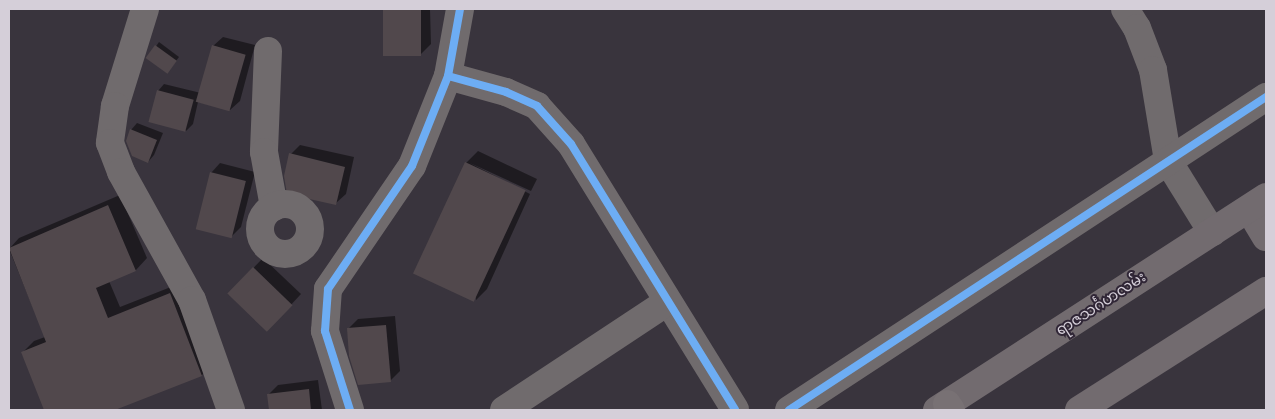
<!DOCTYPE html>
<html>
<head>
<meta charset="utf-8">
<style>
	body { margin:0 }
	#map { position:relative; width:1275px; height:419px; overflow:hidden; background:#39343d; font-family:"DM Sans","Noto Sans Myanmar",sans-serif }
	div>[style] { position:absolute }
	[style*='--x'] { left:calc(var(--x)*1px); top:calc(var(--y)*1px); width:calc(var(--w)*1px); rotate:calc(var(--a)*1deg) }
	.shadow>* { inset:0; background:#0007 }
	.building>* { inset:0; background:#51484c; transform-origin:0 0 }
	.minor>* { height:28px; margin:-14px; padding:0 14px; transform-origin:14px; border-radius:14px; background:#706b6d }
	.minor>.ring { margin:-14px; padding:0; box-sizing:content-box; background:none; border:28px solid #706b6d; border-radius:50% }
	.major>* { height:28px; margin:-14px; padding:0 14px; transform-origin:14px; border-radius:14px; background:#726b6f }
	.highway>* { height:28px; margin:-14px; padding:0 14px; transform-origin:14px; border-radius:14px; background:#787174 }
	.cycleway>* { height:8px; margin:-4px; padding:0 4px; transform-origin:4px; border-radius:4px; background:#6dadf4 }
	span { translate:-50% -50%; white-space:nowrap; text-align:center; line-height:1.15; -webkit-text-stroke:4px #302636; paint-order:stroke }
	.street-label { font-size:15px; color:#d5cfd9 }
	.frame { position:absolute; inset:0; border:10px solid #d5cfd9; pointer-events:none }
</style>
</head>
<body>
<div id="map">
	<div class="shadow">
		<i style="clip-path:polygon(384px 9px,430px 9px,431px 44px,421px 54px,385px 55px)"></i>
		<i style="clip-path:polygon(223px 37px,255px 45px,240px 101px,230px 110px,198px 102px,193px 124px,186px 131px,158px 91px,164px 84px,201px 93px,213px 46px)"></i>
		<i style="clip-path:polygon(159px 42px,179px 57px,170px 69px,148px 58px)"></i>
		<i style="clip-path:polygon(137px 123px,163px 133px,154px 155px,148px 162px,131px 130px)"></i>
		<i style="clip-path:polygon(300px 145px,354px 157px,346px 194px,336px 203px,291px 154px)"></i>
		<i style="clip-path:polygon(478px 151px,537px 179px,531px 191px,470px 163px,530px 194px,487px 289px,476px 300px,466px 163px)"></i>
		<i style="clip-path:polygon(220px 163px,255px 172px,241px 227px,231px 237px,211px 173px)"></i>
		<i style="clip-path:polygon(120px 195px,147px 258px,136px 270px,109px 281px,120px 307px,181px 283px,213px 364px,202px 375px,112px 410px,45px 410px,22px 353px,34px 341px,45px 337px,9px 249px,19px 238px)"></i>
		<i style="clip-path:polygon(263px 258px,301px 294px,276px 321px,228px 294px)"></i>
		<i style="clip-path:polygon(395px 316px,400px 371px,390px 381px,348px 329px,358px 319px)"></i>
		<i style="clip-path:polygon(318px 380px,322px 410px,270px 410px,268px 395px,278px 385px)"></i>
	</div>
	<div class="building">
		<i style="left:383px;top:9px;width:38px;height:47px"></i>
		<i style="left:155px;top:45px;width:27px;height:16px;rotate:36deg"></i>
		<i style="left:212px;top:45px;width:35px;height:59px;rotate:16deg"></i>
		<i style="left:157px;top:90px;width:38px;height:33px;rotate:15deg"></i>
		<i style="clip-path:polygon(130px 129px,157px 140px,148px 163px,132px 156px,126px 141px)"></i>
		<i style="clip-path:polygon(289px 153px,345px 167px,336px 205px,287px 194px,284px 176px)"></i>
		<i style="left:465px;top:162px;width:67px;height:123px;rotate:25deg"></i>
		<i style="left:210px;top:172px;width:37px;height:59px;rotate:14deg"></i>
		<i style="clip-path:polygon(108px 205px,136px 271px,96px 288px,108px 318px,170px 293px,202px 376px,115px 410px,44px 410px,21px 352px,46px 342px,9px 248px)"></i>
		<i style="left:253px;top:267px;width:55px;height:37px;rotate:44deg"></i>
		<i style="clip-path:polygon(386px 325px,391px 382px,358px 385px,349px 356px,347px 328px)"></i>
		<i style="clip-path:polygon(309px 389px,311px 410px,269px 410px,267px 394px)"></i>
	</div>
	<div class="minor">
		<i style="--x:145;--y:9;--w:102;--a:107.2"></i>
		<i style="--x:115;--y:106;--w:37;--a:98"></i>
		<i style="--x:110;--y:143;--w:31;--a:69"></i>
		<i style="--x:121;--y:172;--w:146;--a:61"></i>
		<i style="--x:192;--y:300;--w:117;--a:70.5"></i>
		<i style="--x:1125;--y:9;--w:22;--a:58"></i>
		<i style="--x:1137;--y:28;--w:45;--a:69.1"></i>
		<i style="--x:1153;--y:70;--w:92;--a:80.6"></i>
		<i style="--x:1168;--y:161;--w:84;--a:58.2"></i>
		<i style="--x:268;--y:51;--w:101;--a:92.3"></i>
		<i style="--x:264;--y:152;--w:56;--a:79.7"></i>
		<i style="--x:448;--y:76;--w:60;--a:15.4"></i>
		<i style="--x:506;--y:92;--w:34;--a:24"></i>
		<i style="--x:537;--y:106;--w:51;--a:48.2"></i>
		<i style="--x:571;--y:144;--w:312;--a:58.3"></i>
		<i class="ring" style="left:260px;top:204px;width:22px;height:22px"></i>
		<i style="--x:350;--y:410;--w:83;--a:-107.6"></i>
		<i style="--x:325;--y:331;--w:42;--a:-85.9"></i>
		<i style="--x:328;--y:289;--w:149;--a:-55.7"></i>
		<i style="--x:412;--y:166;--w:97;--a:-68.2"></i>
		<i style="--x:448;--y:76;--w:68;--a:-79.8"></i>
		<i style="--x:504;--y:410;--w:196;--a:-33.5"></i>
		<i style="--x:789;--y:410;--w:571;--a:-33.27"></i>
	</div>
	<div class="major">
		<i style="--x:1249;--y:209;--w:33;--a:59"></i>
		<i style="--x:937;--y:410;--w:392;--a:-32.9"></i>
		<i style="--x:1079;--y:410;--w:222;--a:-32.5"></i>
	</div>
	<div class="highway">
		<i style="--x:947;--y:404;--w:7;--a:56"></i>
	</div>
	<div class="cycleway">
		<i style="--x:448;--y:76;--w:60;--a:15.4"></i>
		<i style="--x:506;--y:92;--w:34;--a:24"></i>
		<i style="--x:537;--y:106;--w:51;--a:48.2"></i>
		<i style="--x:571;--y:144;--w:312;--a:58.3"></i>
		<i style="--x:350;--y:410;--w:83;--a:-107.6"></i>
		<i style="--x:325;--y:331;--w:42;--a:-85.9"></i>
		<i style="--x:328;--y:289;--w:149;--a:-55.7"></i>
		<i style="--x:412;--y:166;--w:97;--a:-68.2"></i>
		<i style="--x:448;--y:76;--w:68;--a:-79.8"></i>
		<i style="--x:789;--y:410;--w:571;--a:-33.27"></i>
	</div>
	<div class="street-label">
		<span style="left:1101px;top:304px;rotate:-33deg">ရာဇသင်္ဂဟလမ်း</span>
	</div>
	<div class="frame"></div>
</div>
</body>
</html>
